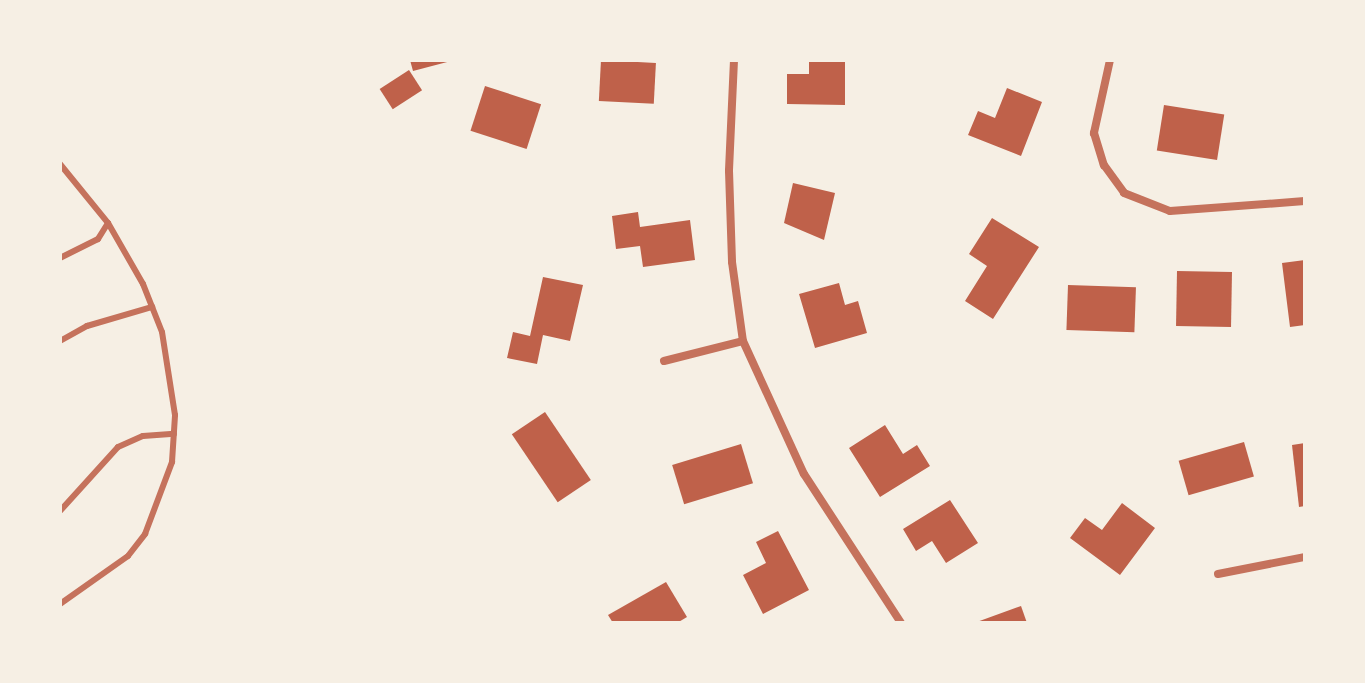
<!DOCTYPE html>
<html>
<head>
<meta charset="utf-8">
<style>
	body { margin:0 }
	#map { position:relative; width:1365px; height:683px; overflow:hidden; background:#f6efe4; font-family:"Source Serif 4",serif }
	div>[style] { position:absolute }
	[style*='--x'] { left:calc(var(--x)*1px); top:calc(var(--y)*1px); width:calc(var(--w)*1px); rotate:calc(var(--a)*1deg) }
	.building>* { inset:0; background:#bf614a; transform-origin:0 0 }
	.service>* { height:6px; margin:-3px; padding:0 3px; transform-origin:3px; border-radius:3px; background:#c5725c }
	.minor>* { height:8px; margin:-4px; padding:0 4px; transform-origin:4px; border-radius:4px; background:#c5725c }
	span { translate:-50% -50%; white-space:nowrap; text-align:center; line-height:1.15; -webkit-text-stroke:7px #f6efe4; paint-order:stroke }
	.frame { position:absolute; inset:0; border:62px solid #f6efe4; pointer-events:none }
</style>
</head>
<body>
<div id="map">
	<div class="building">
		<i style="clip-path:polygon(410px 60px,451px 60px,451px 61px,413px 71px)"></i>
		<i style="left:601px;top:60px;width:55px;height:41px;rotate:3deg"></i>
		<i style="clip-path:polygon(809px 60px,845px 61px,845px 105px,787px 104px,787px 74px,809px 74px)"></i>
		<i style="left:409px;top:70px;width:24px;height:35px;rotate:57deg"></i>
		<i style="left:485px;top:86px;width:59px;height:47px;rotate:18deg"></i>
		<i style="clip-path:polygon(1007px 88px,1042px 102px,1021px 156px,968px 135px,978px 111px,995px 118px)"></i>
		<i style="left:1164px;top:105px;width:61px;height:46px;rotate:9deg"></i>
		<i style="clip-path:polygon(793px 183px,835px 193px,824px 240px,784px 223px)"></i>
		<i style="clip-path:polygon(638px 212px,640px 227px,690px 220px,695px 260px,643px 267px,640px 246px,616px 249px,612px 216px)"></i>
		<i style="clip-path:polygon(992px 218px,1039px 247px,993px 319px,965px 301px,987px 266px,969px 254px)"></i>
		<i style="clip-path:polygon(1305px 260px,1305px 325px,1290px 327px,1282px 263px)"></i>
		<i style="left:1177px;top:271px;width:55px;height:55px;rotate:1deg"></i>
		<i style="clip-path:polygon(543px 277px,583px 285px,570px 341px,543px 335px,537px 364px,507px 358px,513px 332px,530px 336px)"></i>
		<i style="clip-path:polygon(839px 283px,845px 305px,858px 301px,867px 333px,815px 348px,799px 294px)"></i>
		<i style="left:1068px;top:285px;width:68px;height:45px;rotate:2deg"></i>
		<i style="left:545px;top:412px;width:82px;height:40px;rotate:56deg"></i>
		<i style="clip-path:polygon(885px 425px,903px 454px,917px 445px,930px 466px,880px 497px,849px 448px)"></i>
		<i style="left:1244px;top:442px;width:36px;height:68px;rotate:74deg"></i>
		<i style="clip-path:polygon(1305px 443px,1305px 506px,1299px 507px,1292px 445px)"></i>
		<i style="left:741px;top:444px;width:41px;height:72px;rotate:73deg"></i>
		<i style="clip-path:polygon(950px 500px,978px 543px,946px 563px,932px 541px,916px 551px,903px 529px)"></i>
		<i style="clip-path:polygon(1122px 503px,1155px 528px,1120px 575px,1070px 538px,1085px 518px,1102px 530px)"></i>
		<i style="clip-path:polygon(778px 531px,809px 590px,763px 614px,743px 575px,766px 563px,756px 542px)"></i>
		<i style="clip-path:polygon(666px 582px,687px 617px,677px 623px,613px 623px,608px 615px)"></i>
		<i style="clip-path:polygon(1021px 606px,1027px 623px,974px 623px)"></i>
	</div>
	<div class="service">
		<i style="--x:60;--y:164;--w:76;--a:50.9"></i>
		<i style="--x:108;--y:223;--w:19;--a:122"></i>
		<i style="--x:98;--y:239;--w:42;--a:153.4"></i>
		<i style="--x:60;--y:341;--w:31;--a:-29"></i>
		<i style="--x:87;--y:326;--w:68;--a:-16.3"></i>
		<i style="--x:60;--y:511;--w:86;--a:-47.8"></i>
		<i style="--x:118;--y:447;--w:27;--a:-24"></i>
		<i style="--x:143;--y:436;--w:31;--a:-4"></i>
		<i style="--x:60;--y:604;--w:83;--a:-35.2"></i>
		<i style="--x:128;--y:556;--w:28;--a:-52"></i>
		<i style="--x:145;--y:534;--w:77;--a:-69.4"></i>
		<i style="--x:172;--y:462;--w:47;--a:-86.3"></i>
		<i style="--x:175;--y:415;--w:84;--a:-98.9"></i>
		<i style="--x:162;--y:332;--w:52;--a:-111.6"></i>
		<i style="--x:143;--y:284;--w:70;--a:-119.8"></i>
	</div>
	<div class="minor">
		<i style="--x:734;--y:60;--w:111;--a:92.6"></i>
		<i style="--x:729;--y:171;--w:91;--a:88.1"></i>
		<i style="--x:732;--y:262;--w:80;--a:82.1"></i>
		<i style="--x:743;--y:341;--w:146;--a:65.4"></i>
		<i style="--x:804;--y:474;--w:178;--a:56.9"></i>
		<i style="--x:1110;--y:60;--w:75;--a:102.4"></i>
		<i style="--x:1094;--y:133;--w:34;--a:73"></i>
		<i style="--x:1104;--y:165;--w:34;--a:54"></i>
		<i style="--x:1124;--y:193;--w:49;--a:21.4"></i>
		<i style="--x:1170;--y:211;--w:135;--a:-4.2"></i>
		<i style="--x:664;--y:361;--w:81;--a:-14.2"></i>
		<i style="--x:1218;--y:574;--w:89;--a:-11.1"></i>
	</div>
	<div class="frame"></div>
</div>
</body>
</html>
